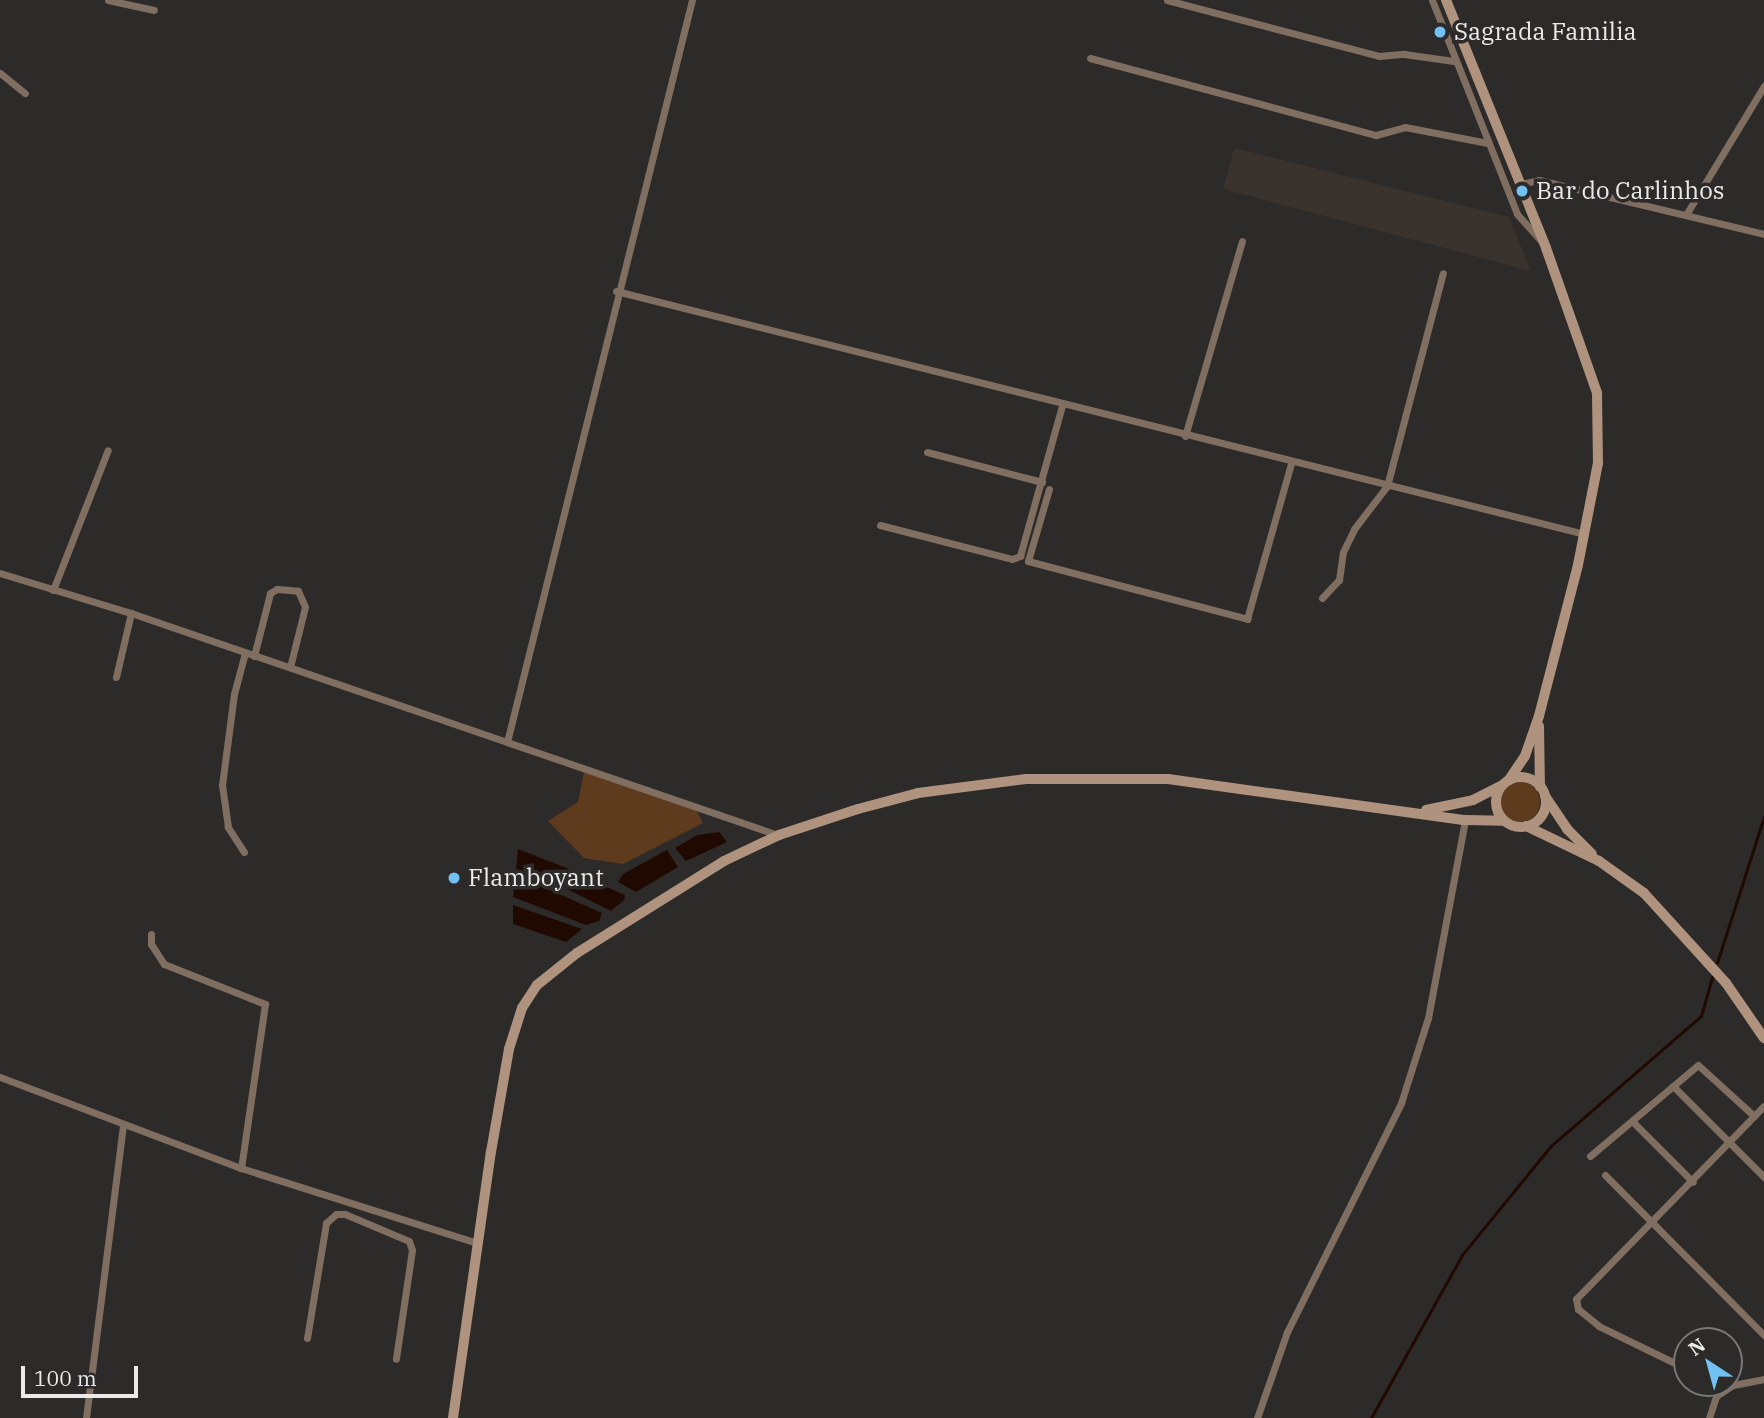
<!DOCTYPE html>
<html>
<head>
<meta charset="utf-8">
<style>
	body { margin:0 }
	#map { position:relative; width:1764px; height:1418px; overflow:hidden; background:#2d2b29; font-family:"IBM Plex Serif",serif }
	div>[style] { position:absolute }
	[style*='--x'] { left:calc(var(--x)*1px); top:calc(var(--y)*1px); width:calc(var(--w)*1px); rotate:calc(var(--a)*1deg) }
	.built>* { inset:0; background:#3a322c }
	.green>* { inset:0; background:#5f3b1e }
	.round { border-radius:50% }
	.water>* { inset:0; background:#200900 }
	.stream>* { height:2.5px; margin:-1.25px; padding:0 1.25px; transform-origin:1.25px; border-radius:1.25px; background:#200900 }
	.street>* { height:7px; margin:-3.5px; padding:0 3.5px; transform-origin:3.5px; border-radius:3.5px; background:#806e61 }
	.secondary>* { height:10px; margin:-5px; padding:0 5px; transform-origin:5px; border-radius:5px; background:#af937e }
	.secondary>.ring { margin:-5px; padding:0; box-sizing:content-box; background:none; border:10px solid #af937e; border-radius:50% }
	.dots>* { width:19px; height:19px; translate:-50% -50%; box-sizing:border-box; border:4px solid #2d2b29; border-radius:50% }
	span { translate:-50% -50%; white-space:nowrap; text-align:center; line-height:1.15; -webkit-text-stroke:7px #2d2b29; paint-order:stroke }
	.poi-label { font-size:24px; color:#ebeae9 }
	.left { translate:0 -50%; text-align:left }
	.north { position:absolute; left:1673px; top:1327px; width:70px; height:70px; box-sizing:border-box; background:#2d2b29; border:2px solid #797776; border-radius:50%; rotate:324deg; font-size:19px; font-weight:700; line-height:28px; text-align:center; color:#ebeae9 }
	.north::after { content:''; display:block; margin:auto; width:24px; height:32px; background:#72c1f5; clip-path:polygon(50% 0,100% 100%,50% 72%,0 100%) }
	.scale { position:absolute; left:21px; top:1366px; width:117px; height:32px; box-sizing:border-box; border:4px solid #ebeae9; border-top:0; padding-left:9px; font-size:21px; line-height:24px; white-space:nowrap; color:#ebeae9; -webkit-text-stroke:5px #2d2b29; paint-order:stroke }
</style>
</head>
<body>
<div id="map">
	<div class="built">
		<i style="clip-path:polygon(1234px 148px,1509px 217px,1531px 271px,1223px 189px)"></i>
	</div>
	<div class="green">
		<i style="clip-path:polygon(584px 772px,695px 808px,703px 823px,623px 864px,584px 858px,548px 821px,578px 802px)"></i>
		<i class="round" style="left:1500px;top:782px;width:40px;height:40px"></i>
	</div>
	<div class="water">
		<i style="clip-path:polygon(719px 832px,727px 842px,686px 861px,675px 848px,697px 835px)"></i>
		<i style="clip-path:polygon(518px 849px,569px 869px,559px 887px,516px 869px)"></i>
		<i style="clip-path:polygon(667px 850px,678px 867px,636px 892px,618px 882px,623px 874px)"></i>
		<i style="clip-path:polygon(576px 874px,625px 895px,624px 900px,611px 911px,567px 889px)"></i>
		<i style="clip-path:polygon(516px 875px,602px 913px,599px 921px,586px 925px,513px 897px)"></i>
		<i style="clip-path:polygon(513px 905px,582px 929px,566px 942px,513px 924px)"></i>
	</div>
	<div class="stream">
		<i style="--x:1717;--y:963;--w:153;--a:-72.2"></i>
		<i style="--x:1371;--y:1418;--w:187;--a:-60.8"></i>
		<i style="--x:1462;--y:1255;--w:141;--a:-50.8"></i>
		<i style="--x:1551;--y:1146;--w:198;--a:-40.9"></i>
		<i style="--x:1701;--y:1016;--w:40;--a:-74"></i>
	</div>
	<div class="street">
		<i style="--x:108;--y:0;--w:47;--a:12.3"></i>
		<i style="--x:1167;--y:0;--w:219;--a:14.8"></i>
		<i style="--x:1379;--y:56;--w:25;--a:-5"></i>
		<i style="--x:1404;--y:54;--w:50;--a:8"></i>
		<i style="--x:1432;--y:0;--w:230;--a:68.3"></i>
		<i style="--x:1517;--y:214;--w:38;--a:48"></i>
		<i style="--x:1090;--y:58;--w:296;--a:15.1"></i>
		<i style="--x:1376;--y:135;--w:30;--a:-15"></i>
		<i style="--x:1405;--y:127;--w:84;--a:11"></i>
		<i style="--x:0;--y:73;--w:32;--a:39"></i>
		<i style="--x:1520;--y:184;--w:19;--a:-12"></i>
		<i style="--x:1539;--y:180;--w:231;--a:13.5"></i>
		<i style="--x:1687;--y:213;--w:149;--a:-58.8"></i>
		<i style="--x:616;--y:291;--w:999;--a:14.08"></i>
		<i style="--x:1185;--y:436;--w:203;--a:-73.7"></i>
		<i style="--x:927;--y:452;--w:119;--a:14.6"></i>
		<i style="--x:1049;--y:489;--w:75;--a:106.3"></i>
		<i style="--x:1028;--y:561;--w:227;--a:14.8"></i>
		<i style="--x:1247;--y:619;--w:162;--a:-74.2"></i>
		<i style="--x:880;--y:525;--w:136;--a:14.4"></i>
		<i style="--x:1012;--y:559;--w:9;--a:-21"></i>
		<i style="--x:1020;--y:556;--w:156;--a:-74.4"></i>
		<i style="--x:0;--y:573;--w:137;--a:17"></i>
		<i style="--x:131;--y:613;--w:684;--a:18.94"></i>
		<i style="--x:53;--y:590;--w:150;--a:-68.6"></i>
		<i style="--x:1322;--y:598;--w:25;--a:-47"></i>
		<i style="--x:1339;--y:580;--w:28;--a:-82"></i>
		<i style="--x:1343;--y:552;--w:25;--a:-64"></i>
		<i style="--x:1354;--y:529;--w:54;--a:-52.5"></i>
		<i style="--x:1387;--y:486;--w:220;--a:-75.3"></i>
		<i style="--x:254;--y:656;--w:65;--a:-75.7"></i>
		<i style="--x:270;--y:593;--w:8;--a:-30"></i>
		<i style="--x:277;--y:589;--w:21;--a:5"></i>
		<i style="--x:298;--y:591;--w:17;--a:66"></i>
		<i style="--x:305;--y:607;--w:62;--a:104"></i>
		<i style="--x:116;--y:677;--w:66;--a:-76.8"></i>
		<i style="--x:507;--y:742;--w:765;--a:-76"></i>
		<i style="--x:244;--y:852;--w:30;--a:-123"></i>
		<i style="--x:228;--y:827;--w:42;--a:-98.1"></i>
		<i style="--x:222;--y:785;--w:92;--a:-82.5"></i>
		<i style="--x:234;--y:694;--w:42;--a:-75"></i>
		<i style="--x:151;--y:934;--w:10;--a:90"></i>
		<i style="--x:151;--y:944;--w:24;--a:57"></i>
		<i style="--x:164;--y:964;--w:109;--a:21.6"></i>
		<i style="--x:265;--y:1004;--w:166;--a:98.3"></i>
		<i style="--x:0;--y:1077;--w:258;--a:20.7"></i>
		<i style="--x:241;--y:1168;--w:249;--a:17.6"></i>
		<i style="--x:1673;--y:1086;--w:129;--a:45"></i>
		<i style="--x:1634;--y:1123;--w:83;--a:45"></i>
		<i style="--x:1590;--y:1156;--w:141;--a:-40.1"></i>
		<i style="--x:1698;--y:1065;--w:76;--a:42.3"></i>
		<i style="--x:1605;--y:1175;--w:226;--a:45.2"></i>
		<i style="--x:307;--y:1338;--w:117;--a:-80.6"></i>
		<i style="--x:326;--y:1223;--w:13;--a:-42"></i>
		<i style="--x:336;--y:1214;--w:9;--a:0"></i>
		<i style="--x:345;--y:1214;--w:69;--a:22.9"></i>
		<i style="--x:409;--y:1241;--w:9;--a:72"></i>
		<i style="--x:412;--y:1250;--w:110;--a:98.4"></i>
		<i style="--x:1687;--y:1369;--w:98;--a:-154"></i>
		<i style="--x:1599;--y:1326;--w:27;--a:-141"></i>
		<i style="--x:1578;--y:1309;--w:10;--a:-101"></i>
		<i style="--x:1576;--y:1299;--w:269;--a:-45.8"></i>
		<i style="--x:86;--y:1418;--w:295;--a:-82.8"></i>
		<i style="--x:1257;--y:1418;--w:91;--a:-70.8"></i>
		<i style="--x:1287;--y:1332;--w:256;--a:-63.5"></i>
		<i style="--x:1401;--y:1103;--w:89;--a:-72.4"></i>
		<i style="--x:1428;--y:1018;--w:201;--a:-79.4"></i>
		<i style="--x:1709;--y:1418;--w:23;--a:-72"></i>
		<i style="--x:1716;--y:1396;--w:20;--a:-33"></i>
		<i style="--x:1733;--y:1385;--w:32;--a:-11"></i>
	</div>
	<div class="secondary">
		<i style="--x:1446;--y:0;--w:267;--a:68"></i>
		<i style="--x:1546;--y:248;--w:154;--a:70.6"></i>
		<i style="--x:1597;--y:393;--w:70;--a:89.2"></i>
		<i style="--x:1598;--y:463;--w:104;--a:101.1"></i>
		<i style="--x:1578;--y:565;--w:156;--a:104.5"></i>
		<i style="--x:1539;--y:716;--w:42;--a:109.3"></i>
		<i style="--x:1525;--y:756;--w:29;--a:124"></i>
		<i style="--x:1539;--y:726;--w:61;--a:89.1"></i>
		<i class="ring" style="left:1496px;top:777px;width:40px;height:40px"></i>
		<i style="--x:1545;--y:796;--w:40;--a:56"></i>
		<i style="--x:1567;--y:829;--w:35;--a:45"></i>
		<i style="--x:1426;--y:810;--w:48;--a:-12"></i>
		<i style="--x:1473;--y:800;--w:30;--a:-27"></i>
		<i style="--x:1526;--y:826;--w:81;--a:25.6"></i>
		<i style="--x:1599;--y:861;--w:55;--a:35.4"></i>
		<i style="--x:1644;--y:893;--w:122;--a:47.7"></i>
		<i style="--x:1726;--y:983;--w:67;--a:55.4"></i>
		<i style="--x:453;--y:1418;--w:269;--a:-81.9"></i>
		<i style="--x:491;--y:1152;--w:105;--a:-80.1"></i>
		<i style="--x:509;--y:1049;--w:43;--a:-72.4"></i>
		<i style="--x:522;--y:1008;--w:27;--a:-57"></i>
		<i style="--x:537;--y:985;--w:51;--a:-38.7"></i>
		<i style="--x:577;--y:953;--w:173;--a:-32"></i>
		<i style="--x:724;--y:861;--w:61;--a:-25.3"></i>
		<i style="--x:779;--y:835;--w:83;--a:-18.2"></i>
		<i style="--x:858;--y:809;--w:62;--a:-14.9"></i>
		<i style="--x:918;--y:793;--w:109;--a:-7.4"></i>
		<i style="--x:1026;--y:779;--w:142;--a:0"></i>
		<i style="--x:1168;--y:779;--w:300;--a:7.9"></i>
		<i style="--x:1465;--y:820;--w:39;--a:1"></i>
	</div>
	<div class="dots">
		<i style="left:1440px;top:32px;background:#72c1f5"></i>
		<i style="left:1522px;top:191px;background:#72c1f5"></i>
		<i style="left:454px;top:878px;background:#72c1f5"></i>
	</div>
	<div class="poi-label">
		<span class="left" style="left:1454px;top:32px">Sagrada Familia</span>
		<span class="left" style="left:1536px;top:191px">Bar do Carlinhos</span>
		<span class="left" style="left:468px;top:878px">Flamboyant</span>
	</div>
	<div class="north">N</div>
	<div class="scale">100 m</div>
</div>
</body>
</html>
